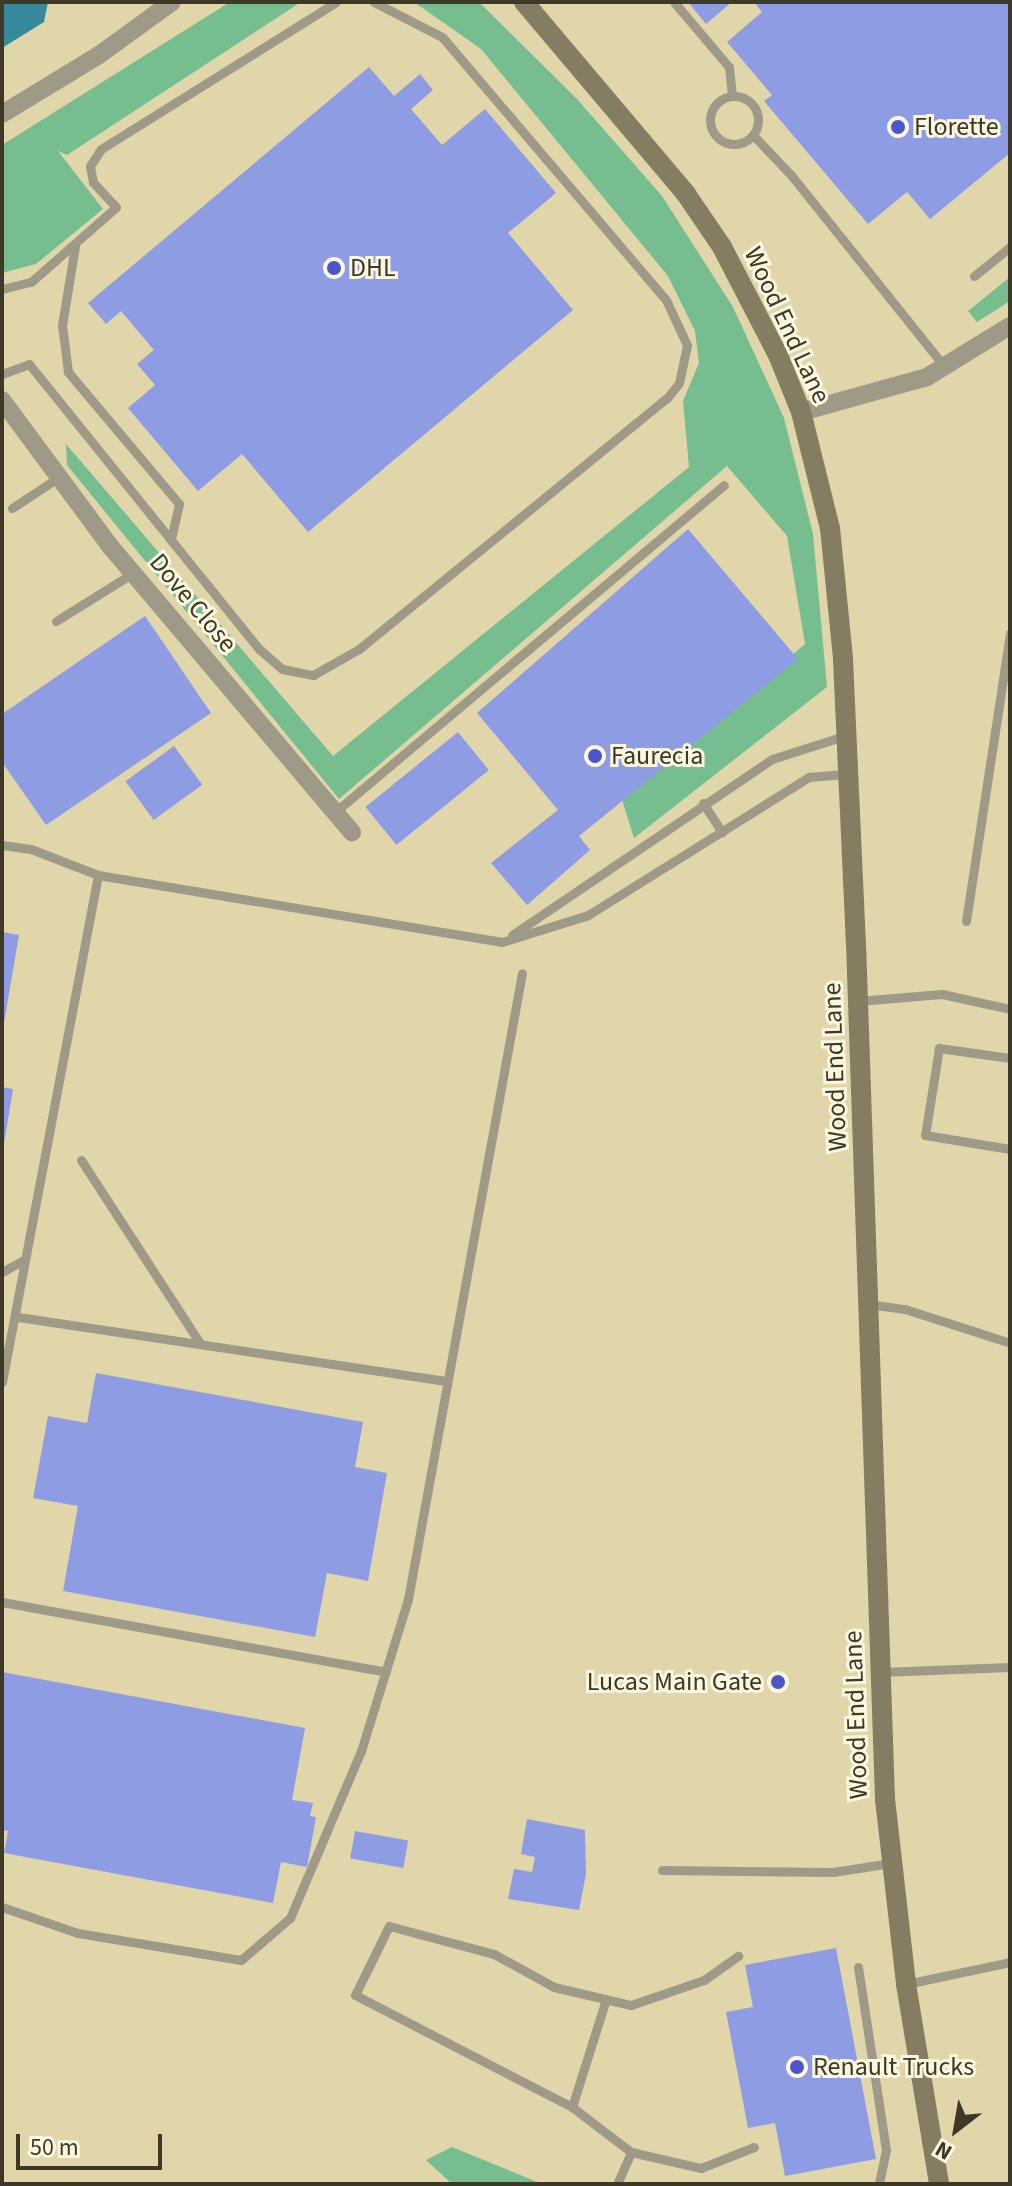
<!DOCTYPE html>
<html>
<head>
<meta charset="utf-8">
<style>
	body { margin:0 }
	#map { position:relative; width:1012px; height:2186px; overflow:hidden; background:#e1d6a9; font-family:"Source Sans 3",sans-serif }
	div>[style] { position:absolute }
	[style*='--x'] { left:calc(var(--x)*1px); top:calc(var(--y)*1px); width:calc(var(--w)*1px); rotate:calc(var(--a)*1deg) }
	.green>* { inset:0; background:#76bd90 }
	.water>* { inset:0; background:#35899b }
	.building>* { inset:0; background:#8e9ce3; transform-origin:0 0 }
	.lane>* { height:9px; margin:-4.5px; padding:0 4.5px; transform-origin:4.5px; border-radius:4.5px; background:#9f9a88 }
	.lane>.ring { margin:-4.5px; padding:0; box-sizing:content-box; background:none; border:9px solid #9f9a88; border-radius:50% }
	.street>* { height:18px; margin:-9px; padding:0 9px; transform-origin:9px; border-radius:9px; background:#9f9a88 }
	.secondary>* { height:20px; margin:-10px; padding:0 10px; transform-origin:10px; border-radius:10px; background:#857d62 }
	.dots>* { width:22px; height:22px; translate:-50% -50%; box-sizing:border-box; border:4px solid #fcf7e0; border-radius:50% }
	span { translate:-50% -50%; white-space:nowrap; text-align:center; line-height:1.15; -webkit-text-stroke:6px #fcf7e0; paint-order:stroke }
	.poi-label { font-size:26px; color:#3e3927 }
	.left { translate:0 -50%; text-align:left }
	.right { translate:-100% -50%; text-align:right }
	.street-label { font-size:26px; color:#3e3927 }
	.frame { position:absolute; inset:0; border:4px solid #3e3927; pointer-events:none }
	.north { position:absolute; left:916px; top:2090px; width:80px; height:80px; -webkit-text-stroke:6px #fcf7e0; paint-order:stroke; rotate:211deg; font-size:22px; font-weight:700; line-height:32px; text-align:center; color:#3e3927 }
	.north::after { content:''; display:block; margin:auto; width:28px; height:36px; background:#3e3927; clip-path:polygon(50% 0,100% 100%,50% 72%,0 100%) }
	.scale { position:absolute; left:16px; top:2134px; width:146px; height:36px; box-sizing:border-box; border:4px solid #3e3927; border-top:0; padding-left:10px; font-size:24px; line-height:28px; white-space:nowrap; color:#3e3927; -webkit-text-stroke:6px #fcf7e0; paint-order:stroke }
</style>
</head>
<body>
<div id="map">
	<div class="green">
		<i style="clip-path:polygon(230px 2px,301px 2px,67px 155px,58px 151px,103px 209px,36px 264px,2px 273px,2px 145px)"></i>
		<i style="clip-path:polygon(414px 2px,479px 2px,577px 99px,662px 196px,733px 307px,784px 418px,813px 534px,827px 687px,634px 838px,622px 800px,805px 644px,787px 536px,727px 466px,339px 799px,67px 465px,66px 444px,333px 756px,689px 467px,683px 401px,699px 363px,695px 331px,668px 276px,481px 49px)"></i>
		<i style="clip-path:polygon(1010px 277px,1010px 301px,977px 322px,968px 311px)"></i>
		<i style="clip-path:polygon(452px 2147px,542px 2184px,452px 2184px,426px 2160px)"></i>
	</div>
	<div class="water">
		<i style="clip-path:polygon(2px 2px,48px 2px,44px 22px,2px 48px)"></i>
	</div>
	<div class="building">
		<i style="clip-path:polygon(688px 2px,732px 2px,706px 24px)"></i>
		<i style="clip-path:polygon(754px 2px,1010px 2px,1010px 153px,930px 219px,907px 192px,868px 224px,764px 101px,772px 95px,727px 42px,762px 12px)"></i>
		<i style="clip-path:polygon(369px 67px,394px 96px,420px 74px,433px 90px,411px 109px,442px 145px,485px 109px,556px 193px,508px 233px,573px 310px,308px 532px,242px 454px,198px 491px,128px 408px,155px 385px,137px 364px,154px 350px,121px 311px,106px 324px,88px 303px)"></i>
		<i style="clip-path:polygon(688px 529px,798px 659px,579px 836px,590px 850px,527px 905px,491px 863px,558px 810px,477px 713px)"></i>
		<i style="clip-path:polygon(145px 616px,211px 713px,46px 825px,2px 762px,2px 714px)"></i>
		<i style="left:458px;top:732px;width:49px;height:119px;rotate:51deg"></i>
		<i style="left:174px;top:746px;width:48px;height:60px;rotate:54deg"></i>
		<i style="clip-path:polygon(2px 932px,19px 935px,4px 1023px,2px 1023px)"></i>
		<i style="clip-path:polygon(2px 1087px,13px 1089px,4px 1144px,2px 1144px)"></i>
		<i style="clip-path:polygon(96px 1373px,363px 1422px,355px 1467px,387px 1473px,368px 1581px,327px 1573px,315px 1637px,63px 1591px,78px 1506px,33px 1498px,48px 1416px,87px 1423px)"></i>
		<i style="clip-path:polygon(2px 1672px,305px 1728px,292px 1800px,313px 1803px,310px 1816px,316px 1817px,307px 1867px,281px 1862px,273px 1903px,4px 1853px,8px 1831px,2px 1830px)"></i>
		<i style="clip-path:polygon(527px 1819px,585px 1830px,586px 1874px,579px 1910px,508px 1899px,514px 1869px,532px 1872px,535px 1857px,521px 1854px)"></i>
		<i style="left:355px;top:1831px;width:54px;height:28px;rotate:10deg"></i>
		<i style="clip-path:polygon(836px 1948px,876px 2159px,785px 2176px,775px 2123px,748px 2128px,726px 2012px,753px 2007px,745px 1965px)"></i>
	</div>
	<div class="lane">
		<i style="--x:674;--y:2;--w:85;--a:49.8"></i>
		<i style="--x:729;--y:67;--w:28;--a:84"></i>
		<i class="ring" style="left:710px;top:96px;width:39px;height:39px"></i>
		<i style="--x:753;--y:135;--w:55;--a:46.5"></i>
		<i style="--x:791;--y:175;--w:245;--a:51.3"></i>
		<i style="--x:75;--y:246;--w:80;--a:99.3"></i>
		<i style="--x:62;--y:325;--w:47;--a:82.7"></i>
		<i style="--x:68;--y:372;--w:172;--a:49.9"></i>
		<i style="--x:179;--y:504;--w:37;--a:103"></i>
		<i style="--x:974;--y:276;--w:46;--a:-38.9"></i>
		<i style="--x:2;--y:289;--w:30;--a:-14"></i>
		<i style="--x:31;--y:282;--w:113;--a:-41.4"></i>
		<i style="--x:116;--y:207;--w:34;--a:-133"></i>
		<i style="--x:93;--y:182;--w:16;--a:-101"></i>
		<i style="--x:90;--y:166;--w:20;--a:-57"></i>
		<i style="--x:101;--y:149;--w:277;--a:-32"></i>
		<i style="--x:2;--y:374;--w:29;--a:-20"></i>
		<i style="--x:29;--y:364;--w:366;--a:51.1"></i>
		<i style="--x:259;--y:649;--w:30;--a:41"></i>
		<i style="--x:282;--y:669;--w:32;--a:11"></i>
		<i style="--x:313;--y:675;--w:53;--a:-29.5"></i>
		<i style="--x:359;--y:649;--w:397;--a:-39.2"></i>
		<i style="--x:667;--y:398;--w:19;--a:-51"></i>
		<i style="--x:679;--y:383;--w:39;--a:-78"></i>
		<i style="--x:687;--y:345;--w:50;--a:-115"></i>
		<i style="--x:666;--y:300;--w:345;--a:-130.4"></i>
		<i style="--x:442;--y:37;--w:76;--a:-152.8"></i>
		<i style="--x:12;--y:508;--w:56;--a:-33.4"></i>
		<i style="--x:56;--y:621;--w:91;--a:-31.9"></i>
		<i style="--x:703;--y:803;--w:35;--a:57"></i>
		<i style="--x:335;--y:812;--w:508;--a:-40.05"></i>
		<i style="--x:2;--y:845;--w:29;--a:8"></i>
		<i style="--x:31;--y:849;--w:72;--a:21.2"></i>
		<i style="--x:98;--y:875;--w:410;--a:9.4"></i>
		<i style="--x:502;--y:942;--w:90;--a:-17.4"></i>
		<i style="--x:588;--y:915;--w:261;--a:-32"></i>
		<i style="--x:809;--y:777;--w:38;--a:-5"></i>
		<i style="--x:966;--y:921;--w:291;--a:-81.3"></i>
		<i style="--x:512;--y:935;--w:314;--a:-34.1"></i>
		<i style="--x:772;--y:759;--w:79;--a:-17.7"></i>
		<i style="--x:858;--y:1001;--w:84;--a:-4.8"></i>
		<i style="--x:942;--y:994;--w:70;--a:12.4"></i>
		<i style="--x:1010;--y:1058;--w:72;--a:-172"></i>
		<i style="--x:939;--y:1048;--w:88;--a:99.1"></i>
		<i style="--x:925;--y:1135;--w:86;--a:9.4"></i>
		<i style="--x:81;--y:1160;--w:218;--a:57"></i>
		<i style="--x:2;--y:1272;--w:26;--a:-29"></i>
		<i style="--x:868;--y:1304;--w:37;--a:8"></i>
		<i style="--x:905;--y:1309;--w:110;--a:17.9"></i>
		<i style="--x:18;--y:1317;--w:431;--a:8.5"></i>
		<i style="--x:2;--y:1382;--w:516;--a:-79.28"></i>
		<i style="--x:2;--y:1602;--w:390;--a:10.3"></i>
		<i style="--x:880;--y:1672;--w:130;--a:-2.2"></i>
		<i style="--x:662;--y:1870;--w:171;--a:0.7"></i>
		<i style="--x:833;--y:1872;--w:59;--a:-8.8"></i>
		<i style="--x:2;--y:1907;--w:80;--a:18.9"></i>
		<i style="--x:78;--y:1933;--w:165;--a:9.4"></i>
		<i style="--x:241;--y:1960;--w:65;--a:-40.6"></i>
		<i style="--x:290;--y:1918;--w:181;--a:-67"></i>
		<i style="--x:361;--y:1751;--w:159;--a:-72.8"></i>
		<i style="--x:408;--y:1599;--w:636;--a:-79.68"></i>
		<i style="--x:858;--y:1967;--w:185;--a:81.3"></i>
		<i style="--x:886;--y:2150;--w:35;--a:102"></i>
		<i style="--x:906;--y:1984;--w:106;--a:-11.9"></i>
		<i style="--x:572;--y:2107;--w:113;--a:-72.5"></i>
		<i style="--x:631;--y:2152;--w:74;--a:-142.7"></i>
		<i style="--x:572;--y:2107;--w:244;--a:-152.7"></i>
		<i style="--x:355;--y:1995;--w:77;--a:-63.8"></i>
		<i style="--x:389;--y:1926;--w:109;--a:14.9"></i>
		<i style="--x:494;--y:1954;--w:68;--a:28.8"></i>
		<i style="--x:554;--y:1987;--w:79;--a:13.2"></i>
		<i style="--x:631;--y:2005;--w:77;--a:-18.9"></i>
		<i style="--x:704;--y:1980;--w:42;--a:-35.2"></i>
		<i style="--x:617;--y:2184;--w:35;--a:-66"></i>
		<i style="--x:631;--y:2152;--w:72;--a:12.9"></i>
		<i style="--x:701;--y:2168;--w:57;--a:-21.6"></i>
	</div>
	<div class="street">
		<i style="--x:2;--y:114;--w:114;--a:-31.3"></i>
		<i style="--x:99;--y:55;--w:90;--a:-36"></i>
		<i style="--x:2;--y:400;--w:182;--a:53.5"></i>
		<i style="--x:110;--y:546;--w:375;--a:49.8"></i>
		<i style="--x:801;--y:412;--w:131;--a:-15.5"></i>
		<i style="--x:927;--y:377;--w:97;--a:-31.6"></i>
	</div>
	<div class="secondary">
		<i style="--x:524;--y:2;--w:251;--a:49.8"></i>
		<i style="--x:686;--y:194;--w:64;--a:55.8"></i>
		<i style="--x:722;--y:247;--w:122;--a:62.6"></i>
		<i style="--x:778;--y:355;--w:61;--a:68"></i>
		<i style="--x:801;--y:412;--w:120;--a:76"></i>
		<i style="--x:830;--y:528;--w:132;--a:84.3"></i>
		<i style="--x:843;--y:659;--w:284;--a:87.4"></i>
		<i style="--x:856;--y:943;--w:856;--a:88.06"></i>
		<i style="--x:885;--y:1799;--w:186;--a:83.5"></i>
		<i style="--x:906;--y:1984;--w:203;--a:80.6"></i>
	</div>
	<div class="dots">
		<i style="left:898px;top:127px;background:#4d55cb"></i>
		<i style="left:334px;top:268px;background:#4d55cb"></i>
		<i style="left:595px;top:756px;background:#4d55cb"></i>
		<i style="left:778px;top:1682px;background:#4d55cb"></i>
		<i style="left:797px;top:2067px;background:#4d55cb"></i>
	</div>
	<div class="poi-label">
		<span class="left" style="left:914px;top:127px">Florette</span>
		<span class="left" style="left:350px;top:268px">DHL</span>
		<span class="left" style="left:611px;top:756px">Faurecia</span>
		<span class="right" style="left:762px;top:1682px">Lucas Main Gate</span>
		<span class="left" style="left:813px;top:2067px">Renault Trucks</span>
	</div>
	<div class="street-label">
		<span style="left:787px;top:325px;rotate:65deg">Wood End Lane</span>
		<span style="left:193px;top:603px;rotate:50deg">Dove Close</span>
		<span style="left:835px;top:1067px;rotate:-92deg">Wood End Lane</span>
		<span style="left:856px;top:1715px;rotate:-92deg">Wood End Lane</span>
	</div>
	<div class="frame"></div>
	<div class="north">N</div>
	<div class="scale">50 m</div>
</div>
</body>
</html>
